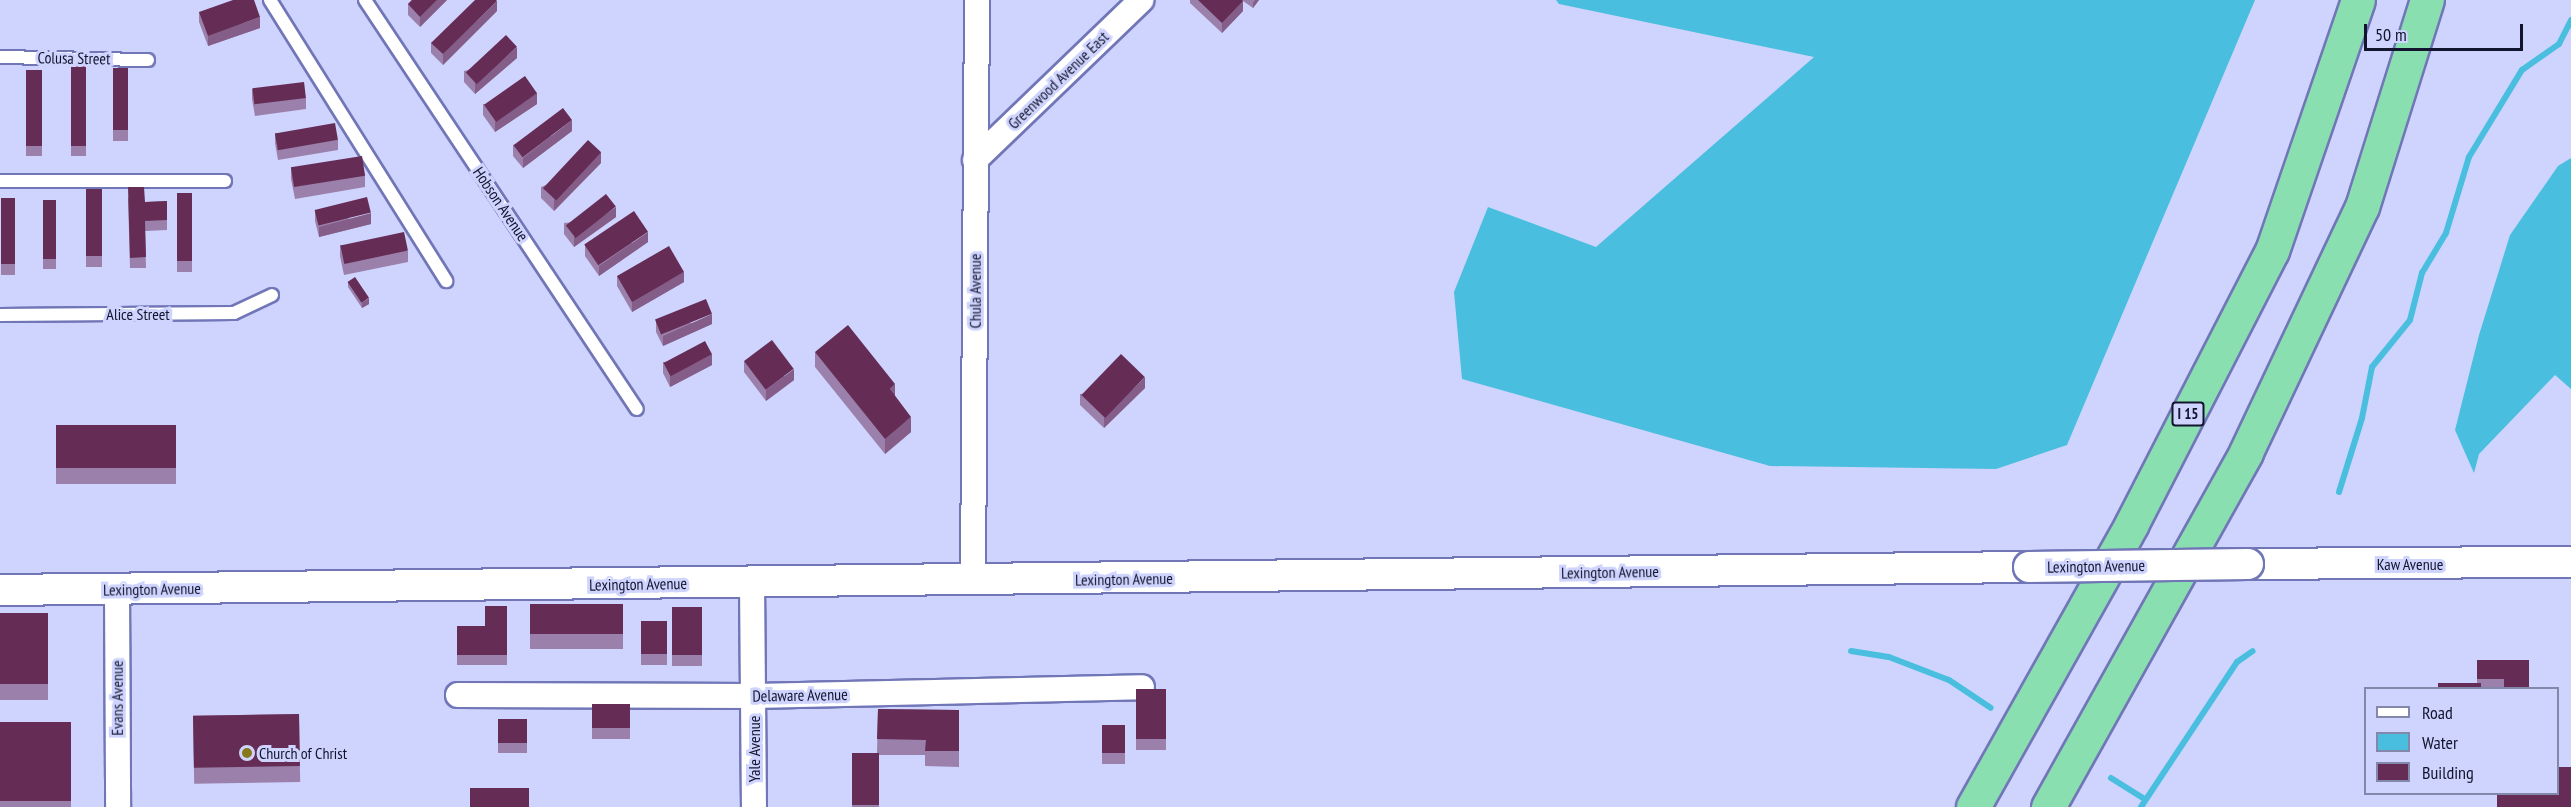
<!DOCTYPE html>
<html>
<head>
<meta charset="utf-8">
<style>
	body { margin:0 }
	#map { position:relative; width:2571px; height:807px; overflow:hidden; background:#ced4fe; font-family:"PT Sans Narrow",sans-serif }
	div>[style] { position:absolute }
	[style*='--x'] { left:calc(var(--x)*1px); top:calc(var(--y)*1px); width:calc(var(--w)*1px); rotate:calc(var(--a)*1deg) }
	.water>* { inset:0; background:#4abede }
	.stream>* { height:6px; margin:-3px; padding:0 3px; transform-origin:3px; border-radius:3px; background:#4abede }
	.roads { filter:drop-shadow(2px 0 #7176b7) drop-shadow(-2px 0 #7176b7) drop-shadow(0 2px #7176b7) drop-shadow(0 -2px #7176b7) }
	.service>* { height:12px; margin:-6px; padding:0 6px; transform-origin:6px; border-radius:6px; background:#fff }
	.minor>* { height:24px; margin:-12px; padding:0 12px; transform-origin:12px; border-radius:12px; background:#fff }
	.tertiary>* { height:30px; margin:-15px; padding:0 15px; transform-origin:15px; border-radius:15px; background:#fff }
	.motorway>* { height:33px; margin:-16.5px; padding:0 16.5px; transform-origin:16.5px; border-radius:16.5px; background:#8adfb1 }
	.bridges { filter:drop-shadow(2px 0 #7176b7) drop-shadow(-2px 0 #7176b7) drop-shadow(0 2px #7176b7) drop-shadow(0 -2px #7176b7) }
	.tertiary-bridge>* { height:30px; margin:-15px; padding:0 15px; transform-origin:15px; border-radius:15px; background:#fff }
	.wall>* { inset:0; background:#9a80aa; transform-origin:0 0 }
	.shaded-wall>* { inset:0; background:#845e88 }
	.building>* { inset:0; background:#652c55; transform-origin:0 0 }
	.dots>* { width:16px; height:16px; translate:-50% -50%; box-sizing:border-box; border:3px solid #ced4fe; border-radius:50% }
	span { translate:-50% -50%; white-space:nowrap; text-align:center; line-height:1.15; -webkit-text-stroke:6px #ced4fe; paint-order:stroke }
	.shield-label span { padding:2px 4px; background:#ced4fe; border:2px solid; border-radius:4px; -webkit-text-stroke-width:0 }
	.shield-label { font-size:15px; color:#13142d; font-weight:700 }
	.street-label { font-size:16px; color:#13142d }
	.poi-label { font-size:16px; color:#13142d }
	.left { translate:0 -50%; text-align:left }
	.legend { position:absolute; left:2364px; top:687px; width:195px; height:108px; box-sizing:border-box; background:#ced4fe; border:2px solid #8387aa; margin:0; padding:8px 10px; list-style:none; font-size:18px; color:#13142d }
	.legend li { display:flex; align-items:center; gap:12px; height:30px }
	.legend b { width:30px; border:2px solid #8387aa }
	.scale { position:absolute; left:2364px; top:24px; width:159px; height:27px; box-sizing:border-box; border:3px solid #13142d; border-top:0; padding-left:8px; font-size:18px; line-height:21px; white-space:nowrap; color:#13142d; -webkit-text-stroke:4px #ced4fe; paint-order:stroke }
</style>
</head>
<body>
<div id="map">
	<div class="water">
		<i style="clip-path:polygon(1556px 0,2255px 0,2067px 445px,1996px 469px,1770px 466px,1462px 379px,1454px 292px,1488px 207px,1596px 247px,1814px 57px,1559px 4px)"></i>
		<i style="clip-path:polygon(2571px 158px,2571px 389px,2555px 375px,2479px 454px,2474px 473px,2455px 430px,2479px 335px,2510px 235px,2558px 166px)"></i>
	</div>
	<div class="stream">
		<i style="--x:2339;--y:492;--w:77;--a:-72.7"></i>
		<i style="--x:2362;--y:418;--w:52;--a:-78.9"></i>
		<i style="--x:2372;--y:367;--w:60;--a:-51"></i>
		<i style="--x:2410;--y:320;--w:49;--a:-75.7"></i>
		<i style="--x:2422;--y:273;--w:47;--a:-59"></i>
		<i style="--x:2446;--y:233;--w:79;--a:-73.2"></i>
		<i style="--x:2469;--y:157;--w:102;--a:-58.7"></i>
		<i style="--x:2522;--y:70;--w:45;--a:-35.1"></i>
		<i style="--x:2559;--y:44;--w:27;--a:-63"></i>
		<i style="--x:1851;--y:651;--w:38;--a:9"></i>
		<i style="--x:1889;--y:657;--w:64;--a:21"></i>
		<i style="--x:1949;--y:680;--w:50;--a:33.7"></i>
		<i style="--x:2111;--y:778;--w:40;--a:32"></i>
		<i style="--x:2141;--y:807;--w:174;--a:-56.5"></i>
		<i style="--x:2237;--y:662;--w:19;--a:-35"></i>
	</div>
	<div class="roads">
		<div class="service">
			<i style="--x:270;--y:0;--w:332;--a:57.9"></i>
			<i style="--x:365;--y:0;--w:491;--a:56.4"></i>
			<i style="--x:0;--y:57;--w:148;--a:1.2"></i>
			<i style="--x:0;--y:181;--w:225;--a:0"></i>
			<i style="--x:0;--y:315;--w:234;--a:-0.5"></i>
			<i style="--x:234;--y:313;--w:42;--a:-25.3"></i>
		</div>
		<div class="minor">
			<i style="--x:975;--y:160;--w:231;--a:-43.9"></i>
			<i style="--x:973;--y:581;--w:581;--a:-89.61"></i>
			<i style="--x:752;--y:582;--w:225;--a:89.5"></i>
			<i style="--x:117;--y:590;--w:217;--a:89.7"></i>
			<i style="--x:458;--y:695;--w:296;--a:0.2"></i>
			<i style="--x:754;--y:696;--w:388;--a:-1.3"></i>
		</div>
		<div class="tertiary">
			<i style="--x:2248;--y:564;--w:323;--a:-0.4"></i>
			<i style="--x:0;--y:590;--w:2029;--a:-0.65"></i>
		</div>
		<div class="motorway">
			<i style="--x:1973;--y:807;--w:323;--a:-60.7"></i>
			<i style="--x:2131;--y:525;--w:308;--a:-62.8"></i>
			<i style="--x:2272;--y:251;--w:265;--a:-71.1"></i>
			<i style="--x:2048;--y:807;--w:406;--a:-60.8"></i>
			<i style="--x:2246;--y:452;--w:271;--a:-64.7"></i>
			<i style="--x:2362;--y:207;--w:217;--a:-72.6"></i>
		</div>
	</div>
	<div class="bridges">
		<div class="tertiary-bridge">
			<i style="--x:2029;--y:567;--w:219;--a:-0.8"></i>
		</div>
	</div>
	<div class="wall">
		<i style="clip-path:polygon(412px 0,447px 0,420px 27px,408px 15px,408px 4px)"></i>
		<i style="clip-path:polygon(1190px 0,1259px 0,1253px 8px,1243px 1px,1243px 11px,1222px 33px,1190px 3px)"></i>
		<i style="clip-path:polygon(497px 11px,443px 65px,431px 53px,431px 43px)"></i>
		<i style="clip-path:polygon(199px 12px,260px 28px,208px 46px,199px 22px)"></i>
		<i style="clip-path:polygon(517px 58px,475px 94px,464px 82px,464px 71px)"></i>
		<i style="left:71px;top:65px;width:15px;height:91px"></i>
		<i style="left:113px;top:68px;width:15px;height:73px"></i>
		<i style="left:26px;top:70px;width:16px;height:86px"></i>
		<i style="clip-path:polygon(252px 89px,306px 98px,306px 109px,255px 116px,252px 99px)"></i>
		<i style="clip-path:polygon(483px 104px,537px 104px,495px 132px,483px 115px)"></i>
		<i style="clip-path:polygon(572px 131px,523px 168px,513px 156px,513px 145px)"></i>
		<i style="clip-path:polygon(275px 133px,338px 140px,338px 150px,278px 160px,275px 143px)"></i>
		<i style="clip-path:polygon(601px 163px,554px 211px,541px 198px,541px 187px)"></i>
		<i style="clip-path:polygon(291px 168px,365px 176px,365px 187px,295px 199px,291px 179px)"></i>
		<i style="left:86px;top:189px;width:16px;height:78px"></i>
		<i style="left:177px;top:193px;width:15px;height:79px"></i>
		<i style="left:1px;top:198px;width:14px;height:77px"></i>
		<i style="clip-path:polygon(128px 198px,145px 202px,167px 201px,167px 230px,145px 231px,146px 268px,130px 268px)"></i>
		<i style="left:43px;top:200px;width:13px;height:69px"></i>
		<i style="clip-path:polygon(315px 210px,371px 224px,319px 237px,315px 221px)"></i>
		<i style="clip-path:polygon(616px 217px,574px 247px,564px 234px,564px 223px)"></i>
		<i style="clip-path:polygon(648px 242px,599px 276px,585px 256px,585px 245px)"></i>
		<i style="clip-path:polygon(340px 245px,408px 251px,408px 262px,344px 275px,340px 256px)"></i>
		<i style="clip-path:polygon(617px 276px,684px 282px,632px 312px,617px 286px)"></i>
		<i style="clip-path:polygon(348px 282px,369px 304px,362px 308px,348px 287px)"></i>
		<i style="clip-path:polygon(656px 321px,712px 324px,663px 346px,656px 332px)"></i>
		<i style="clip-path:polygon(815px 352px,895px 396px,911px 432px,885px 454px,815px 367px)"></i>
		<i style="clip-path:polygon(744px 361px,794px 380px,766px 401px,744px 372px)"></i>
		<i style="clip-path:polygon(663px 362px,712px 365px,670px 387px,663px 373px)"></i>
		<i style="clip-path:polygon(1145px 388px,1104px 428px,1080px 405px,1080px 394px)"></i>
		<i style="left:56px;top:425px;width:120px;height:59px"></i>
		<i style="left:530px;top:604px;width:93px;height:45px"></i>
		<i style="clip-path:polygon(507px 606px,507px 665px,457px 665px,457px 626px,485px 626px)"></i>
		<i style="left:672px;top:607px;width:30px;height:59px"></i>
		<i style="left:0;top:613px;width:48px;height:87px"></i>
		<i style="left:641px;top:621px;width:26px;height:44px"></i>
		<i style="clip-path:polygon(2477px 660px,2529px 688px,2438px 688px,2477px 683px)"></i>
		<i style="left:1136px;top:689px;width:30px;height:61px"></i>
		<i style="left:592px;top:704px;width:38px;height:35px"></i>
		<i style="clip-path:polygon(878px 709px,959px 710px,959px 767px,925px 766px,925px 755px,879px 755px,879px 807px,852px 807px,852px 753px,877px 753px)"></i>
		<i style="left:299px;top:714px;width:68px;height:106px;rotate:89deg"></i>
		<i style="left:498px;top:719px;width:29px;height:34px"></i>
		<i style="left:0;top:722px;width:71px;height:85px"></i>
		<i style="left:1102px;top:725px;width:23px;height:39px"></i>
	</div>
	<div class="shaded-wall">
		<i style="clip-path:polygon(437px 0,447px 0,420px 27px,420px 17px)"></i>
		<i style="clip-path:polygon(1255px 0,1259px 0,1253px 8px,1253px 3px)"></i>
		<i style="clip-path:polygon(497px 1px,497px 11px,443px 65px,443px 54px)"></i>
		<i style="clip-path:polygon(1243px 1px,1243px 11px,1222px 33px,1222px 23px)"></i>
		<i style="clip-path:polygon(260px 17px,260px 28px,208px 46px,208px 36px)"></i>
		<i style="clip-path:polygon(517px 47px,517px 58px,475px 94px,475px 84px)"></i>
		<i style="clip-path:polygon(537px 93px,537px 104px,495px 132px,495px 122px)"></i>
		<i style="clip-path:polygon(572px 120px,572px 131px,523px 168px,523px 158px)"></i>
		<i style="clip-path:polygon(601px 152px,601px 163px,554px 211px,554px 200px)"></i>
		<i style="clip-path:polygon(616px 207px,616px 217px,574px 247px,574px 236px)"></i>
		<i style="clip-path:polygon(371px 213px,371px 224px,319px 237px,319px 227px)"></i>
		<i style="clip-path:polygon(648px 232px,648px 242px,599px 276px,599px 266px)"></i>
		<i style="clip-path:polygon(684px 272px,684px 282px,632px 312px,632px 301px)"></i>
		<i style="clip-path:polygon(369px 298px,369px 304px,362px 308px,362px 303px)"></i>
		<i style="clip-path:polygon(712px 314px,712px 324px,663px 346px,663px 336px)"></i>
		<i style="clip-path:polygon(712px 354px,712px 365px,670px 387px,670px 376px)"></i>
		<i style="clip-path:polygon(794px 369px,794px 380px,766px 401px,766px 390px)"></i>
		<i style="clip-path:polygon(1145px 377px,1145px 388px,1104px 428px,1104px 418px)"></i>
		<i style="clip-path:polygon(895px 384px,895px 400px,890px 389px)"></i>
		<i style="clip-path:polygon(911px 417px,911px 432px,885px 454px,885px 439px)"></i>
	</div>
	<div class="building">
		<i style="clip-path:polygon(233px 0,254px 0,260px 17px,208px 36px,199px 12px)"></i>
		<i style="clip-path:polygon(412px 0,437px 0,420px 17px,408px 4px)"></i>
		<i style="clip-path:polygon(475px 0,496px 0,497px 1px,443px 54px,431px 43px)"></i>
		<i style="clip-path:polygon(1198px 0,1242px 0,1243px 1px,1222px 23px)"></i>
		<i style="left:506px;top:35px;width:16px;height:55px;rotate:47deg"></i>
		<i style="left:71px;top:65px;width:15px;height:81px"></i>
		<i style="left:113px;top:68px;width:15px;height:62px"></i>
		<i style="left:26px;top:70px;width:16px;height:76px"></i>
		<i style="left:525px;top:76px;width:21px;height:50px;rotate:55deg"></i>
		<i style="left:304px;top:82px;width:16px;height:52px;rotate:83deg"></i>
		<i style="left:563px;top:108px;width:15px;height:62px;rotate:53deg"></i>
		<i style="left:335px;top:123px;width:17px;height:61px;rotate:80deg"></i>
		<i style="left:588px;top:140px;width:18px;height:66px;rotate:43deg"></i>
		<i style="left:362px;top:156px;width:20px;height:72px;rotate:81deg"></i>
		<i style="clip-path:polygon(128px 187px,144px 187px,145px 202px,167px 201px,167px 220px,145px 221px,146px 257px,130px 258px)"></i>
		<i style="left:86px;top:189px;width:16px;height:67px"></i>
		<i style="left:177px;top:193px;width:15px;height:68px"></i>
		<i style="left:606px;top:194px;width:16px;height:51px;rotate:52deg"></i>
		<i style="left:367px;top:197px;width:16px;height:54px;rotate:76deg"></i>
		<i style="left:1px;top:198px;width:14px;height:66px"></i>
		<i style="left:43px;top:200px;width:13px;height:59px"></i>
		<i style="left:634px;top:211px;width:25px;height:60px;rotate:56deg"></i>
		<i style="left:404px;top:232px;width:19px;height:65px;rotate:78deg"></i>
		<i style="left:669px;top:246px;width:30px;height:60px;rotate:60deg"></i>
		<i style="left:355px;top:277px;width:25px;height:9px;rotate:56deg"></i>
		<i style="left:706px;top:299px;width:16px;height:55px;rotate:68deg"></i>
		<i style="clip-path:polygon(848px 325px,895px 384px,890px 389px,911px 417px,885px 439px,815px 352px)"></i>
		<i style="left:772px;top:340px;width:36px;height:35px;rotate:53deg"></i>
		<i style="left:705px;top:341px;width:15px;height:47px;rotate:62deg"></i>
		<i style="left:1121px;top:354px;width:33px;height:57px;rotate:44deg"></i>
		<i style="left:56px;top:425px;width:120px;height:43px"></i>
		<i style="left:530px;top:604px;width:93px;height:30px"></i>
		<i style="clip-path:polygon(485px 606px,507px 606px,507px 655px,457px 655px,457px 626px,485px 626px)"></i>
		<i style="left:672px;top:607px;width:30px;height:48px"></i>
		<i style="left:0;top:613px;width:48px;height:71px"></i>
		<i style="left:641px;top:621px;width:26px;height:33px"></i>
		<i style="clip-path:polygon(2477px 660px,2529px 660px,2529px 688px,2504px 688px,2504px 679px,2477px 679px)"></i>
		<i style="left:2438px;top:683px;width:43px;height:5px"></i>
		<i style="left:1136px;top:689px;width:30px;height:50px"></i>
		<i style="left:592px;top:704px;width:38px;height:24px"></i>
		<i style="clip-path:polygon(878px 709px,959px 710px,959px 751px,925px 751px,926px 740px,877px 739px)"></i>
		<i style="left:299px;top:714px;width:52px;height:106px;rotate:89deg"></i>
		<i style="left:498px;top:719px;width:29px;height:24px"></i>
		<i style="left:0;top:722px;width:71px;height:79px"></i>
		<i style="left:1102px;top:725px;width:23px;height:28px"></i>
		<i style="left:852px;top:753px;width:27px;height:52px"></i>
		<i style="clip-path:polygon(2558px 767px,2571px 767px,2571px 807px,2497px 807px,2497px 794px,2558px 794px)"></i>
		<i style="left:470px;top:788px;width:59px;height:19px"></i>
	</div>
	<div class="dots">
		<i style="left:247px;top:753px;background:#87781c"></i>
	</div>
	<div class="shield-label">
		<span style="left:2188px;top:414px">I 15</span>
	</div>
	<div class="street-label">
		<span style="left:74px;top:58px;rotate:1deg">Colusa Street</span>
		<span style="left:1058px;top:80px;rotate:-44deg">Greenwood Avenue East</span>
		<span style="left:501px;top:204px;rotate:56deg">Hobson Avenue</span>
		<span style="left:975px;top:291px;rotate:-90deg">Chula Avenue</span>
		<span style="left:138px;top:314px">Alice Street</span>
		<span style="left:2410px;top:564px">Kaw Avenue</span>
		<span style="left:2096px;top:566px;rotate:-1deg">Lexington Avenue</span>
		<span style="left:1610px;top:572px;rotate:-1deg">Lexington Avenue</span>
		<span style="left:1124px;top:579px;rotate:-1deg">Lexington Avenue</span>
		<span style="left:638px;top:584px;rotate:-1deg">Lexington Avenue</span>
		<span style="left:152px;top:589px;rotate:-1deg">Lexington Avenue</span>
		<span style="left:800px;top:695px;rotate:-1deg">Delaware Avenue</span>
		<span style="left:117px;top:698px;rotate:-90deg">Evans Avenue</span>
		<span style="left:754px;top:749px;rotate:-90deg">Yale Avenue</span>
	</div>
	<div class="poi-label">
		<span class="left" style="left:259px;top:753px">Church of Christ</span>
	</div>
	<ul class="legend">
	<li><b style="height:8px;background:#fff"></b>Road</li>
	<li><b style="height:16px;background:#4abede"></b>Water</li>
	<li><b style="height:16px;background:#652c55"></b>Building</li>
	</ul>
	<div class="scale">50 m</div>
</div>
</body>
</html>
